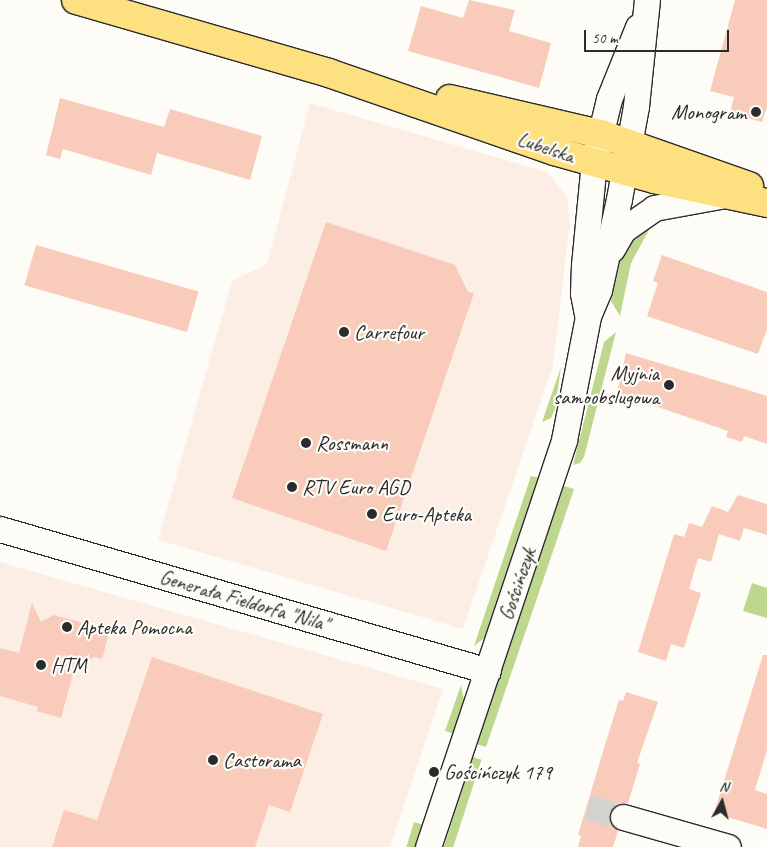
<!DOCTYPE html>
<html>
<head>
<meta charset="utf-8">
<style>
	body { margin:0 }
	#map { position:relative; width:767px; height:847px; overflow:hidden; background:#fdfcf7; font-family:Caveat,sans-serif }
	div>[style] { position:absolute }
	[style*='--x'] { left:calc(var(--x)*1px); top:calc(var(--y)*1px); width:calc(var(--w)*1px); rotate:calc(var(--a)*1deg) }
	.built>* { inset:0; background:#fcede5 }
	.green>* { inset:0; background:#bed78e; transform-origin:0 0 }
	.building>* { inset:0; background:#f8cbbb; transform-origin:0 0 }
	.minor-tunnel>* { height:25px; margin-top:-12.5px; transform-origin:0; background:repeating-linear-gradient(90deg,#d3d2ce 0 25px,transparent 0 37px) }
	.roads { filter:drop-shadow(1px 0 #2b2b2b) drop-shadow(-1px 0 #2b2b2b) drop-shadow(0 1px #2b2b2b) drop-shadow(0 -1px #2b2b2b) }
	.minor>* { height:25px; margin:-12.5px; padding:0 12.5px; transform-origin:12.5px; border-radius:12.5px; background:#fdfcf7 }
	.major>* { height:28px; margin:-14px; padding:0 14px; transform-origin:14px; border-radius:14px; background:#fde080 }
	.dots>* { width:14px; height:14px; translate:-50% -50%; box-sizing:border-box; border:2px solid #fdfcf7; border-radius:50% }
	span { translate:-50% -50%; white-space:nowrap; text-align:center; line-height:1.15; -webkit-text-stroke:4.5px #fdfcf7; paint-order:stroke }
	.poi-label { font-size:21px; color:#2b2b2b }
	.right { translate:-100% -50%; text-align:right }
	.left { translate:0 -50%; text-align:left }
	.street-label { font-size:21px; color:#2b2b2b }
	.north { position:absolute; left:697px; top:777px; width:50px; height:50px; -webkit-text-stroke:4px #fdfcf7; paint-order:stroke; rotate:7deg; font-size:14px; font-weight:700; line-height:20px; text-align:center; color:#2b2b2b }
	.north::after { content:''; display:block; margin:auto; width:18px; height:22px; background:#2b2b2b; clip-path:polygon(50% 0,100% 100%,50% 72%,0 100%) }
	.scale { position:absolute; left:584px; top:30px; width:145px; height:22px; box-sizing:border-box; border:2px solid #2b2b2b; border-top:0; padding-left:6px; font-size:15px; line-height:18px; white-space:nowrap; color:#2b2b2b; -webkit-text-stroke:4px #fdfcf7; paint-order:stroke }
</style>
</head>
<body>
<div id="map">
	<div class="built">
		<i style="clip-path:polygon(310px 103px,547px 172px,567px 196px,570px 221px,553px 365px,463px 629px,158px 540px,232px 281px,267px 264px)"></i>
		<i style="clip-path:polygon(0 562px,443px 689px,390px 847px,0 847px)"></i>
	</div>
	<div class="green">
		<i style="clip-path:polygon(650px 220px,650px 228px,631px 263px,620px 316px,611px 301px,620px 261px,627px 244px)"></i>
		<i style="clip-path:polygon(616px 332px,584px 457px,580px 463px,573px 465px,604px 342px)"></i>
		<i style="clip-path:polygon(561px 367px,555px 409px,551px 418px,542px 422px)"></i>
		<i style="clip-path:polygon(531px 476px,541px 478px,486px 637px,474px 646px)"></i>
		<i style="clip-path:polygon(564px 486px,574px 489px,547px 569px,486px 747px,476px 744px)"></i>
		<i style="clip-path:polygon(752px 583px,767px 588px,767px 618px,743px 611px)"></i>
		<i style="clip-path:polygon(461px 685px,465px 705px,455px 734px,445px 731px)"></i>
		<i style="left:473px;top:757px;width:9px;height:96px;rotate:18deg"></i>
		<i style="left:414px;top:822px;width:10px;height:26px;rotate:17deg"></i>
	</div>
	<div class="building">
		<i style="clip-path:polygon(469px 0,515px 10px,509px 31px,551px 43px,539px 88px,408px 51px,421px 6px,463px 18px)"></i>
		<i style="clip-path:polygon(735px 0,767px 0,767px 107px,762px 122px,730px 113px,734px 97px,710px 91px)"></i>
		<i style="clip-path:polygon(60px 98px,164px 127px,170px 109px,262px 136px,250px 180px,157px 153px,151px 175px,63px 149px,60px 159px,46px 155px)"></i>
		<i style="clip-path:polygon(326px 222px,455px 265px,468px 292px,474px 293px,386px 551px,232px 498px)"></i>
		<i style="left:36px;top:245px;width:169px;height:42px;rotate:16deg"></i>
		<i style="clip-path:polygon(662px 255px,767px 292px,767px 329px,758px 354px,647px 316px,658px 283px,653px 281px)"></i>
		<i style="clip-path:polygon(626px 353px,767px 396px,767px 444px,744px 436px,742px 442px,726px 437px,728px 431px,617px 393px)"></i>
		<i style="clip-path:polygon(738px 495px,767px 504px,767px 535px,744px 528px,740px 541px,719px 534px,711px 562px,698px 558px,689px 589px,701px 593px,684px 648px,671px 644px,666px 661px,638px 652px,674px 534px,684px 537px,689px 523px,702px 527px,712px 506px,728px 512px)"></i>
		<i style="clip-path:polygon(32px 603px,41px 622px,54px 615px,110px 630px,102px 659px,95px 657px,74px 670px,61px 718px,37px 711px,38px 707px,0 696px,0 648px,19px 653px)"></i>
		<i style="clip-path:polygon(763px 655px,767px 655px,767px 750px,755px 790px,767px 794px,767px 829px,724px 816px,724px 813px,715px 810px)"></i>
		<i style="clip-path:polygon(152px 657px,323px 714px,290px 812px,269px 805px,255px 847px,52px 847px,64px 810px,97px 820px)"></i>
		<i style="clip-path:polygon(626px 692px,658px 702px,637px 763px,640px 764px,628px 803px,619px 803px,609px 813px,609px 821px,618px 831px,613px 847px,578px 847px,581px 836px,578px 835px,604px 748px,619px 700px,623px 701px)"></i>
	</div>
	<div class="minor-tunnel">
		<i style="--x:588;--y:807;--w:36;--a:16"></i>
	</div>
	<div class="roads">
		<div class="minor">
			<i style="--x:612;--y:249;--w:22;--a:-60"></i>
			<i style="--x:623;--y:230;--w:38;--a:-35"></i>
			<i style="--x:654;--y:208;--w:67;--a:-10.3"></i>
			<i style="--x:587;--y:314;--w:21;--a:-101"></i>
			<i style="--x:583;--y:293;--w:28;--a:-88"></i>
			<i style="--x:584;--y:265;--w:104;--a:-84.5"></i>
			<i style="--x:594;--y:161;--w:64;--a:-76.4"></i>
			<i style="--x:609;--y:99;--w:78;--a:-68.1"></i>
			<i style="--x:0;--y:529;--w:508;--a:16.22"></i>
			<i style="--x:623;--y:817;--w:109;--a:15.9"></i>
			<i style="--x:428;--y:847;--w:429;--a:-71.5"></i>
			<i style="--x:564;--y:440;--w:126;--a:-79"></i>
			<i style="--x:588;--y:316;--w:28;--a:-67"></i>
			<i style="--x:599;--y:290;--w:93;--a:-77.6"></i>
			<i style="--x:619;--y:199;--w:95;--a:-79.6"></i>
			<i style="--x:636;--y:106;--w:107;--a:-84.1"></i>
		</div>
		<div class="major">
			<i style="--x:76;--y:0;--w:263;--a:16.1"></i>
			<i style="--x:329;--y:73;--w:238;--a:19.1"></i>
			<i style="--x:554;--y:151;--w:104;--a:15.6"></i>
			<i style="--x:654;--y:179;--w:116;--a:12"></i>
			<i style="--x:450;--y:99;--w:155;--a:13.1"></i>
			<i style="--x:601;--y:134;--w:157;--a:19.4"></i>
		</div>
	</div>
	<div class="dots">
		<i style="left:756px;top:112px;background:#2b2b2b"></i>
		<i style="left:344px;top:332px;background:#2b2b2b"></i>
		<i style="left:669px;top:385px;background:#2b2b2b"></i>
		<i style="left:306px;top:443px;background:#2b2b2b"></i>
		<i style="left:292px;top:487px;background:#2b2b2b"></i>
		<i style="left:372px;top:514px;background:#2b2b2b"></i>
		<i style="left:67px;top:627px;background:#2b2b2b"></i>
		<i style="left:41px;top:665px;background:#2b2b2b"></i>
		<i style="left:213px;top:760px;background:#2b2b2b"></i>
		<i style="left:434px;top:772px;background:#2b2b2b"></i>
	</div>
	<div class="poi-label">
		<span class="right" style="left:746px;top:112px">Monogram</span>
		<span class="left" style="left:354px;top:332px">Carrefour</span>
		<span class="right" style="left:659px;top:385px">Myjnia<br>samoobslugowa</span>
		<span class="left" style="left:316px;top:443px">Rossmann</span>
		<span class="left" style="left:302px;top:487px">RTV Euro AGD</span>
		<span class="left" style="left:382px;top:514px">Euro-Apteka</span>
		<span class="left" style="left:77px;top:627px">Apteka Pomocna</span>
		<span class="left" style="left:51px;top:665px">HTM</span>
		<span class="left" style="left:223px;top:760px">Castorama</span>
		<span class="left" style="left:444px;top:772px">Gościńczyk 179</span>
	</div>
	<div class="street-label">
		<span style="left:546px;top:147px;rotate:18deg">Lubelska</span>
		<span style="left:517px;top:584px;rotate:-71deg">Gościńczyk</span>
		<span style="left:244px;top:600px;rotate:16deg">Generała Fieldorfa "Nila"</span>
	</div>
	<div class="north">N</div>
	<div class="scale">50 m</div>
</div>
</body>
</html>
